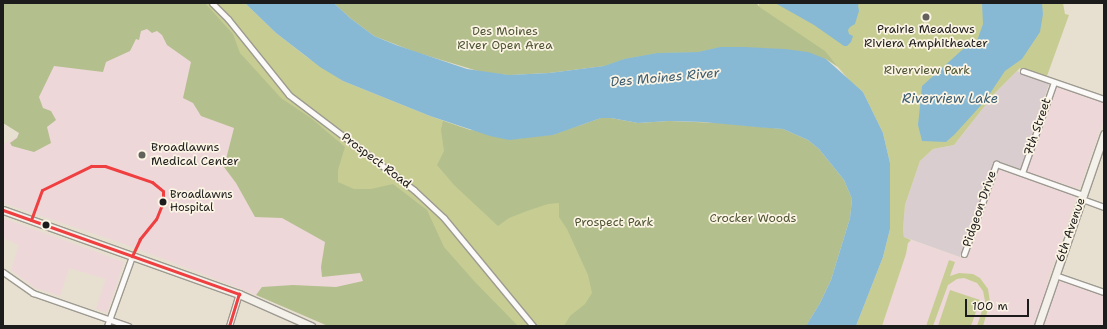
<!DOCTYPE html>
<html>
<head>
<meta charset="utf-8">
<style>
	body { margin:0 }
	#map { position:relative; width:1107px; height:329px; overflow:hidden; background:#e7e0d0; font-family:"Shantell Sans",sans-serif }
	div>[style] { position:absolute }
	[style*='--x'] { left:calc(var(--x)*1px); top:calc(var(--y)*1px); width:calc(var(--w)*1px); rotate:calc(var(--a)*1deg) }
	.built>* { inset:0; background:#eed7d9 }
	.industrial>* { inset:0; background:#dacdcf }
	.green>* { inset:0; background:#c7cd92 }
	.forest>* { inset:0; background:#b3bf8d }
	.water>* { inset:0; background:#88b9d4 }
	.roads { filter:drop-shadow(1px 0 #9d9a91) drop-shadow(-1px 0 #9d9a91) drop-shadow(0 1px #9d9a91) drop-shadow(0 -1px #9d9a91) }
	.street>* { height:5px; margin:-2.5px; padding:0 2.5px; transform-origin:2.5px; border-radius:2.5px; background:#fbfaf8 }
	.secondary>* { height:7px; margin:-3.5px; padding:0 3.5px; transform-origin:3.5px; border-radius:3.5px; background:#f4f0ea }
	.bus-1>* { height:3px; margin:-1.5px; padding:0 1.5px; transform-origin:1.5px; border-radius:1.5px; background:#ef3f40 }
	.dots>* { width:11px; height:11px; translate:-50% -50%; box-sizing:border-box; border:2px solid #fcf5e5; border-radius:50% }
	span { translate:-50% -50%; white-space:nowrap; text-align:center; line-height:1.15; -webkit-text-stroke:3.5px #fcf5e5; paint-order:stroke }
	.bus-label { font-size:11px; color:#1c1c1c }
	.left { translate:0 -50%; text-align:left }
	.poi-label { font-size:12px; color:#1c1c1c }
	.park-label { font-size:12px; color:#4e5434 }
	.street-label { font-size:12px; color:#1c1c1c }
	.water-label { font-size:13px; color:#3a5b70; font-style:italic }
	.frame { position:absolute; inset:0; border:4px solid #1c1c1c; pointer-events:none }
	.scale { position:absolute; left:965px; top:299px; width:64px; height:18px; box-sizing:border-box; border:2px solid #1c1c1c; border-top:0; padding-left:5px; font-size:12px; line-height:14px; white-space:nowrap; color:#1c1c1c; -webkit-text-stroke:3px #fcf5e5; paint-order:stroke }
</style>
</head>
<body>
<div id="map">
	<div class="built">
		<i style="clip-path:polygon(66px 3px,172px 3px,420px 213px,328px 326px,249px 292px,127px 245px,3px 203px,3px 144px,17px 137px)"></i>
		<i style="clip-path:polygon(1057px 85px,1104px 102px,1104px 119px,1081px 185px,1077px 189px,1025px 171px,1055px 86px)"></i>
		<i style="clip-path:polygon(997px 167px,1065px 191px,1075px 197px,1075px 202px,1046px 286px,1055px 275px,1104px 292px,1104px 326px,882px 326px,906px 254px,908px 243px,911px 240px,965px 259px)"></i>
		<i style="clip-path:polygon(3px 218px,124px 262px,107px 313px,96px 309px,106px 279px,69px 268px,60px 296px,35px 288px,11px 270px,19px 245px,3px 238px)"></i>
	</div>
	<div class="industrial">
		<i style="clip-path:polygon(1017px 71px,1049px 84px,1021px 168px,1018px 169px,995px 161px,960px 257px,904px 237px,903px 230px,905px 205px,920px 161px,933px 149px,954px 145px,995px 93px)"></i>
	</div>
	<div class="green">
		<i style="clip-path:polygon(177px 3px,245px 3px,276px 33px,308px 58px,343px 81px,430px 116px,470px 130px,580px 126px,601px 118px,611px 118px,810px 319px,806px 326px,383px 326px,420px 213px,282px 165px)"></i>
		<i style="clip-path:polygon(334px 3px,757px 3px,758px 6px,760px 3px,1063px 3px,1065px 14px,1069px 15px,1047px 76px,1020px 68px,995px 93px,954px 145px,933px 149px,920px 161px,905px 205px,903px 230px,904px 237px,911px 240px,908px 243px,906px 254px,882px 326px,856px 326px,883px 257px,890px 229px,890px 163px,883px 133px,863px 92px,849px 80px,825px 52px,604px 66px,509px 75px,481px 72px)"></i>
		<i style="clip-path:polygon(949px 260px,955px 262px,950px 276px,959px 273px,973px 274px,980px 278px,988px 289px,990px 302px,983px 326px,977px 326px,985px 301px,983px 291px,977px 283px,964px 278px,957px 279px,948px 285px,933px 326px,926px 326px)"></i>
		<i style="clip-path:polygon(950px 290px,980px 300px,971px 326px,938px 326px)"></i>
	</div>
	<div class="forest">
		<i style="clip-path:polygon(3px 3px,205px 3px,233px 34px,240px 53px,281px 98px,311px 118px,345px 147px,338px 170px,338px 182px,354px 189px,371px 189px,393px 184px,427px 210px,444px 247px,475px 282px,518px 326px,328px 326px,256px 295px,262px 287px,293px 285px,336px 287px,363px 281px,360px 273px,322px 277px,321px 267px,325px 242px,282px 218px,255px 217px,236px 183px,224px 167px,234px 128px,201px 116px,193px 103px,183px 98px,191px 62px,167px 45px,162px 35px,157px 31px,152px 33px,147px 29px,141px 31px,139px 40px,136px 39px,130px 51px,106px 62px,103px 72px,54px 66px,39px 97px,43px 108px,51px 111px,56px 120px,47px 127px,51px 143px,34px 152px,12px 146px,10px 143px,17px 138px,19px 133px,3px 123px)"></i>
		<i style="clip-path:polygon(334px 3px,757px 3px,758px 6px,825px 51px,838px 67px,826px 59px,720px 47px,698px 52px,657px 53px,624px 59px,604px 66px,549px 73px,509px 75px,481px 72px,415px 52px,374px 36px,350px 18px)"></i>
		<i style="clip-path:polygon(601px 118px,611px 118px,638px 123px,669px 121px,720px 123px,783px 129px,808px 140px,819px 149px,844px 180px,852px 199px,850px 218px,831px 280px,820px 303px,806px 326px,564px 326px,570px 316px,585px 304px,592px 293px,588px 275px,567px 229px,559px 217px,559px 203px,548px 204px,527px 211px,509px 218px,498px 226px,454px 185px,437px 165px,444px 151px,441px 130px,443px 121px,470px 130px,519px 139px,530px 136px,553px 135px)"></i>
	</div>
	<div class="water">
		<i style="clip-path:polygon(245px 3px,334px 3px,350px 18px,374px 36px,396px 45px,467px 69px,509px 75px,549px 73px,604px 66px,624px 59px,657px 53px,698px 52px,720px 47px,744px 47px,785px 49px,808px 52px,826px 59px,863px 92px,883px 133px,890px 163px,890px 229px,883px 257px,856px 326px,806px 326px,820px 303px,831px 280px,850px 218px,852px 199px,844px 180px,819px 149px,808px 140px,783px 129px,768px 128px,703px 122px,669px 121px,638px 123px,611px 118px,601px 118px,553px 135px,509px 140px,490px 136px,430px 116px,343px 81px,320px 67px,276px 33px)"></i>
		<i style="clip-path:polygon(775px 3px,860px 3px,858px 5px,859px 11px,855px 24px,850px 27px,848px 30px,849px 34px,853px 36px,851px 42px,847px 46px,844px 46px,814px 25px)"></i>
		<i style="clip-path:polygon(982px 3px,1042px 3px,1043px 14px,1040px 32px,1022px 59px,1005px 71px,985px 101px,954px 135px,946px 142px,922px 141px,918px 125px,922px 86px,962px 50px,977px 41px,983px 24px)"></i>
	</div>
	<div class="roads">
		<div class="street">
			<i style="--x:212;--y:3;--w:23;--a:45"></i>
			<i style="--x:228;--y:19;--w:97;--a:51.2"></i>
			<i style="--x:289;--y:95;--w:157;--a:37.2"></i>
			<i style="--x:414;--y:190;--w:41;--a:43"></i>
			<i style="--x:444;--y:218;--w:140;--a:50.5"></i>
			<i style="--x:1023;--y:71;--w:86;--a:19.1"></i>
			<i style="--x:1022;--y:173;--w:96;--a:-70.6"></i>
			<i style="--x:1082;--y:199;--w:23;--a:20"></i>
			<i style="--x:964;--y:254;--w:96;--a:-70.4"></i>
			<i style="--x:996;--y:164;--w:92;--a:19.6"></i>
			<i style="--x:3;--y:272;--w:37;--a:35"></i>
			<i style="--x:33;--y:293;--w:101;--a:19.2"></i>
			<i style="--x:1055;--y:275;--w:52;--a:19.1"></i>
			<i style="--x:107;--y:326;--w:74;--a:-70.3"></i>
			<i style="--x:229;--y:326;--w:34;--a:-73"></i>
		</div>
		<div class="secondary">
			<i style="--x:3;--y:210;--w:251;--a:19.6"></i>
			<i style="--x:239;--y:294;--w:79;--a:24"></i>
			<i style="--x:1038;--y:326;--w:203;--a:-71"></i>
		</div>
	</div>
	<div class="bus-1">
		<i style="--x:3;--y:210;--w:251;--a:19.6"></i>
		<i style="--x:31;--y:220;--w:32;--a:-70"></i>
		<i style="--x:42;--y:190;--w:55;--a:-26.1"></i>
		<i style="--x:91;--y:166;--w:14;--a:0"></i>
		<i style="--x:105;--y:166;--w:50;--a:18.8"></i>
		<i style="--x:152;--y:182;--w:14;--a:39"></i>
		<i style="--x:163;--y:191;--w:11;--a:90"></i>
		<i style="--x:163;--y:202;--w:18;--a:112"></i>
		<i style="--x:156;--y:219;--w:26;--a:129"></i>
		<i style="--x:140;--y:239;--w:19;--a:115"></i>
		<i style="--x:229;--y:326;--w:34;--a:-73"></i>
	</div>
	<div class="dots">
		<i style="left:926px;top:17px;background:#63615b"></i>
		<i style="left:142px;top:155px;background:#63615b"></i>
		<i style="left:163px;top:202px;background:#1c1c1c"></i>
		<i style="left:46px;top:225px;background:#1c1c1c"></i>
	</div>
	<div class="bus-label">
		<span class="left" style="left:170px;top:202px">Broadlawns<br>Hospital</span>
	</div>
	<div class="poi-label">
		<span style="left:926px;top:37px">Prairie Meadows<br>Riviera Amphitheater</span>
		<span class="left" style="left:151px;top:155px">Broadlawns<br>Medical Center</span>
	</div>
	<div class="park-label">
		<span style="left:505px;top:39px">Des Moines<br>River Open Area</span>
		<span style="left:927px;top:71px">Riverview Park</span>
		<span style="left:753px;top:219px">Crocker Woods</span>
		<span style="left:614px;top:223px">Prospect Park</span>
	</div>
	<div class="street-label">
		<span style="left:1038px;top:127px;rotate:-71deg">7th Street</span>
		<span style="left:376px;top:161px;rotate:37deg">Prospect Road</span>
		<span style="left:980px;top:209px;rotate:-71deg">Pidgeon Drive</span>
		<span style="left:1071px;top:230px;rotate:-71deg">6th Avenue</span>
	</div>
	<div class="water-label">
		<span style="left:665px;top:78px;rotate:-5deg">Des Moines River</span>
		<span style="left:950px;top:99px">Riverview Lake</span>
	</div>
	<div class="frame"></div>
	<div class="scale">100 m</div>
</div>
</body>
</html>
